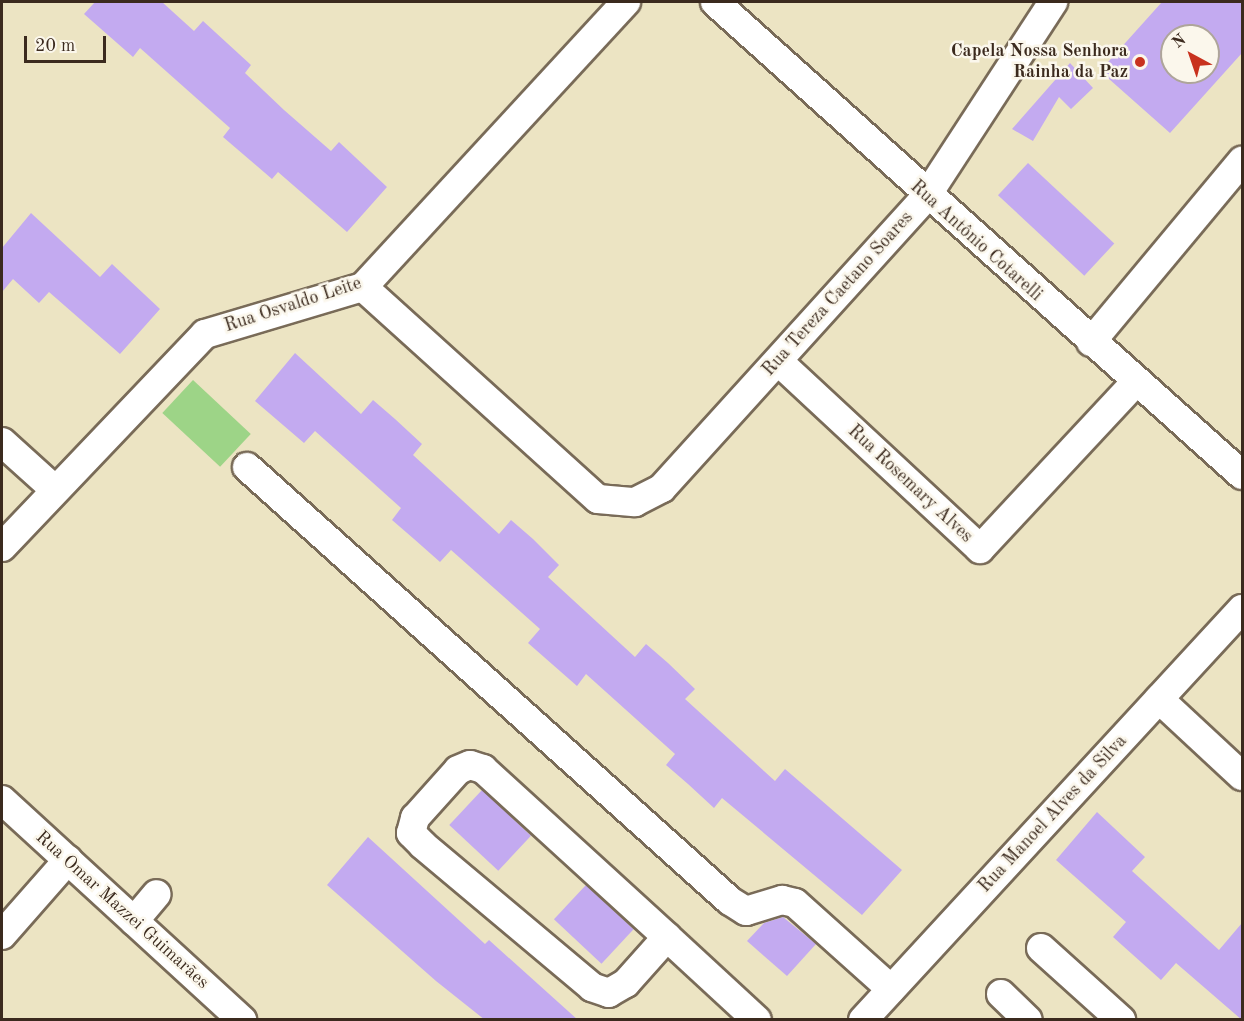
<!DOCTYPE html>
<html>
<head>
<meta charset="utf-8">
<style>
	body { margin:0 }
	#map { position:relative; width:1244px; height:1021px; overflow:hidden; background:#ece4c3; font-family:"Old Standard TT",serif }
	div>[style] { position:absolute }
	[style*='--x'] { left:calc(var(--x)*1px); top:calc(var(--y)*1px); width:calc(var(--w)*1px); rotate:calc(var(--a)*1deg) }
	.green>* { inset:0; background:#9dd487; transform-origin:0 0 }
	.building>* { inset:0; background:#c3aaf0; transform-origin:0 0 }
	.roads { filter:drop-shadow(2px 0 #796b58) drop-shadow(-2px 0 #796b58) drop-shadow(0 2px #796b58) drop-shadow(0 -2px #796b58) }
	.minor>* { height:28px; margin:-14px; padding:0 14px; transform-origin:14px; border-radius:14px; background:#fff }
	.dots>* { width:16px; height:16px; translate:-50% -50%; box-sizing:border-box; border:3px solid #fbf7ec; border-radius:50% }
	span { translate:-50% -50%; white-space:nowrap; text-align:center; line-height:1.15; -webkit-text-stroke:5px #fbf7ec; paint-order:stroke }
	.poi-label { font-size:18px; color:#3b2a1e; font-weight:700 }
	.right { translate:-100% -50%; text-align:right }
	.street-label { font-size:18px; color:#3b2a1e }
	.frame { position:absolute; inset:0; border:3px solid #3b2a1e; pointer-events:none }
	.north { position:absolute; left:1160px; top:24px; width:60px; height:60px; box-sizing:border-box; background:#fbf7ec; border:2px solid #aea59a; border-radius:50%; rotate:320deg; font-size:16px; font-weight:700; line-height:24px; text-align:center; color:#3b2a1e }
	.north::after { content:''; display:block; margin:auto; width:21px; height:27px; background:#c8321e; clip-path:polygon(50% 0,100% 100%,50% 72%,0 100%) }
	.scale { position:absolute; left:24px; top:36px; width:82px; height:27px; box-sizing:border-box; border:3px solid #3b2a1e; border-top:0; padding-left:8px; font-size:18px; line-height:21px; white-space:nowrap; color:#3b2a1e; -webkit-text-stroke:4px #fbf7ec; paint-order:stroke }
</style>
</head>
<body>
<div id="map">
	<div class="green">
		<i style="left:193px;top:380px;width:79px;height:45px;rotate:43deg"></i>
	</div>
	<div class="building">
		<i style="clip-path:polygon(95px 2px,162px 2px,194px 31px,203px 21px,251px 65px,245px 73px,284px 110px,331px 151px,339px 142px,387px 187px,347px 232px,278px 172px,272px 179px,223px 137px,230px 128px,140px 48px,133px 57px,84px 14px)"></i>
		<i style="clip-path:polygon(evenodd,1162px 2px,1242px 2px,1242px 53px,1170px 133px,1100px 71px,1162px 2px,1172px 36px,1208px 36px,1208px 72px,1172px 72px,1172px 36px)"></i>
		<i style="clip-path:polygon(1070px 63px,1093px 88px,1071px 109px,1059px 97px,1033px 141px,1012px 129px)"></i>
		<i style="left:1028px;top:163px;width:118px;height:44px;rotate:43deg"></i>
		<i style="clip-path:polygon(31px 213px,100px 277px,112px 264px,160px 309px,120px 354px,49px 292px,39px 303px,13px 279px,2px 292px,2px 248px)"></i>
		<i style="clip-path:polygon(295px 353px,361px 414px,373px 400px,395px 419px,422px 444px,413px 455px,499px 534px,511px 520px,533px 539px,559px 565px,548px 577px,635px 657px,646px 644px,668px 663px,695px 689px,685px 699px,775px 781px,785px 769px,902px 870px,862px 915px,722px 798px,714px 808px,688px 784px,666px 765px,675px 754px,586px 674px,577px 686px,528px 643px,540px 629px,451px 550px,440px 562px,414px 539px,392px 520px,401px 508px,315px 431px,304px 443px,255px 401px)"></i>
		<i style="left:482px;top:790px;width:67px;height:48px;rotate:43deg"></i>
		<i style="clip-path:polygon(1097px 812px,1145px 857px,1132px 871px,1219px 950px,1242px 923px,1242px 1020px,1176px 963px,1161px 980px,1113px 937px,1126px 922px,1056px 860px)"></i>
		<i style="clip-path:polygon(368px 837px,485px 944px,489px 940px,578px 1020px,485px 1020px,436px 981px,327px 885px)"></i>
		<i style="left:586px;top:885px;width:65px;height:47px;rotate:43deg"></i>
		<i style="clip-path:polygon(783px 917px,816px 944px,787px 976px,747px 941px,764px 923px)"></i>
	</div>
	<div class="roads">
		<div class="minor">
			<i style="--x:715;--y:2;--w:708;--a:41.91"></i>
			<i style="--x:363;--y:287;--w:316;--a:42.1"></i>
			<i style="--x:598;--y:499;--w:37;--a:5"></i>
			<i style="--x:635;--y:502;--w:30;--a:-27"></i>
			<i style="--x:662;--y:488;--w:393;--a:-47.8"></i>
			<i style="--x:926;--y:197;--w:233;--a:-56.9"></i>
			<i style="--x:1091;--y:342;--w:236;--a:-50.2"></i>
			<i style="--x:778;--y:361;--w:276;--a:42.9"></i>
			<i style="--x:980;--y:549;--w:229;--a:-47"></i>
			<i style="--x:2;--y:442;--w:70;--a:42.1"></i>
			<i style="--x:247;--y:467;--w:649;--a:41.94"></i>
			<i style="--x:730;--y:901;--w:19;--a:32"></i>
			<i style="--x:746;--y:911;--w:38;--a:-17"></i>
			<i style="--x:782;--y:900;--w:13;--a:13"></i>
			<i style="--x:795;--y:903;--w:129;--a:41.9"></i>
			<i style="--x:2;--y:547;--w:294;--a:-46.4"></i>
			<i style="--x:205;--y:334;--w:165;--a:-16.6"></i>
			<i style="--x:363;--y:287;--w:388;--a:-47.3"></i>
			<i style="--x:1159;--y:699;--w:113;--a:42.9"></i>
			<i style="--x:2;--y:800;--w:326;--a:42.5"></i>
			<i style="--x:134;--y:921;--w:35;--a:-50"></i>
			<i style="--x:2;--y:935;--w:100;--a:-48.7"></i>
			<i style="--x:667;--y:937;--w:62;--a:131.7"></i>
			<i style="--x:626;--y:983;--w:20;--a:150"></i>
			<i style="--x:609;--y:993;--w:18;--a:-161"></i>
			<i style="--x:592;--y:987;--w:221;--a:-140"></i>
			<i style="--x:423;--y:845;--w:17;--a:-135"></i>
			<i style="--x:411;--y:833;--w:16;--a:-75"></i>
			<i style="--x:415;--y:818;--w:64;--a:-48.1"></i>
			<i style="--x:458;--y:770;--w:13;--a:-23"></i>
			<i style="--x:470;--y:765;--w:14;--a:17"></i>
			<i style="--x:483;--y:769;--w:249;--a:42.4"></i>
			<i style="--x:667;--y:937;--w:122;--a:42.7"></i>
			<i style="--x:1041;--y:948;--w:108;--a:42"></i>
			<i style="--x:1001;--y:994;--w:37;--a:44"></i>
			<i style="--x:863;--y:1020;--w:559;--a:-47.32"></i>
		</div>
	</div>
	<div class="dots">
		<i style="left:1140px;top:62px;background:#c8321e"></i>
	</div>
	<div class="poi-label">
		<span class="right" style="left:1128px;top:62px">Capela Nossa Senhora<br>Rainha da Paz</span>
	</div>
	<div class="street-label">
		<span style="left:976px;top:241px;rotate:42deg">Rua Antônio Cotarelli</span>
		<span style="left:838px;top:294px;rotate:-48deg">Rua Tereza Caetano Soares</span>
		<span style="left:293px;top:305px;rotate:-18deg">Rua Osvaldo Leite</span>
		<span style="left:910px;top:484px;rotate:43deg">Rua Rosemary Alves</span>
		<span style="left:1053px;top:814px;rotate:-47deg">Rua Manoel Alves da Silva</span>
		<span style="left:122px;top:910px;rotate:42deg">Rua Omar Mazzei Guimarães</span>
	</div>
	<div class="frame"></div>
	<div class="north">N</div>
	<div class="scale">20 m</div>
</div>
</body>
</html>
